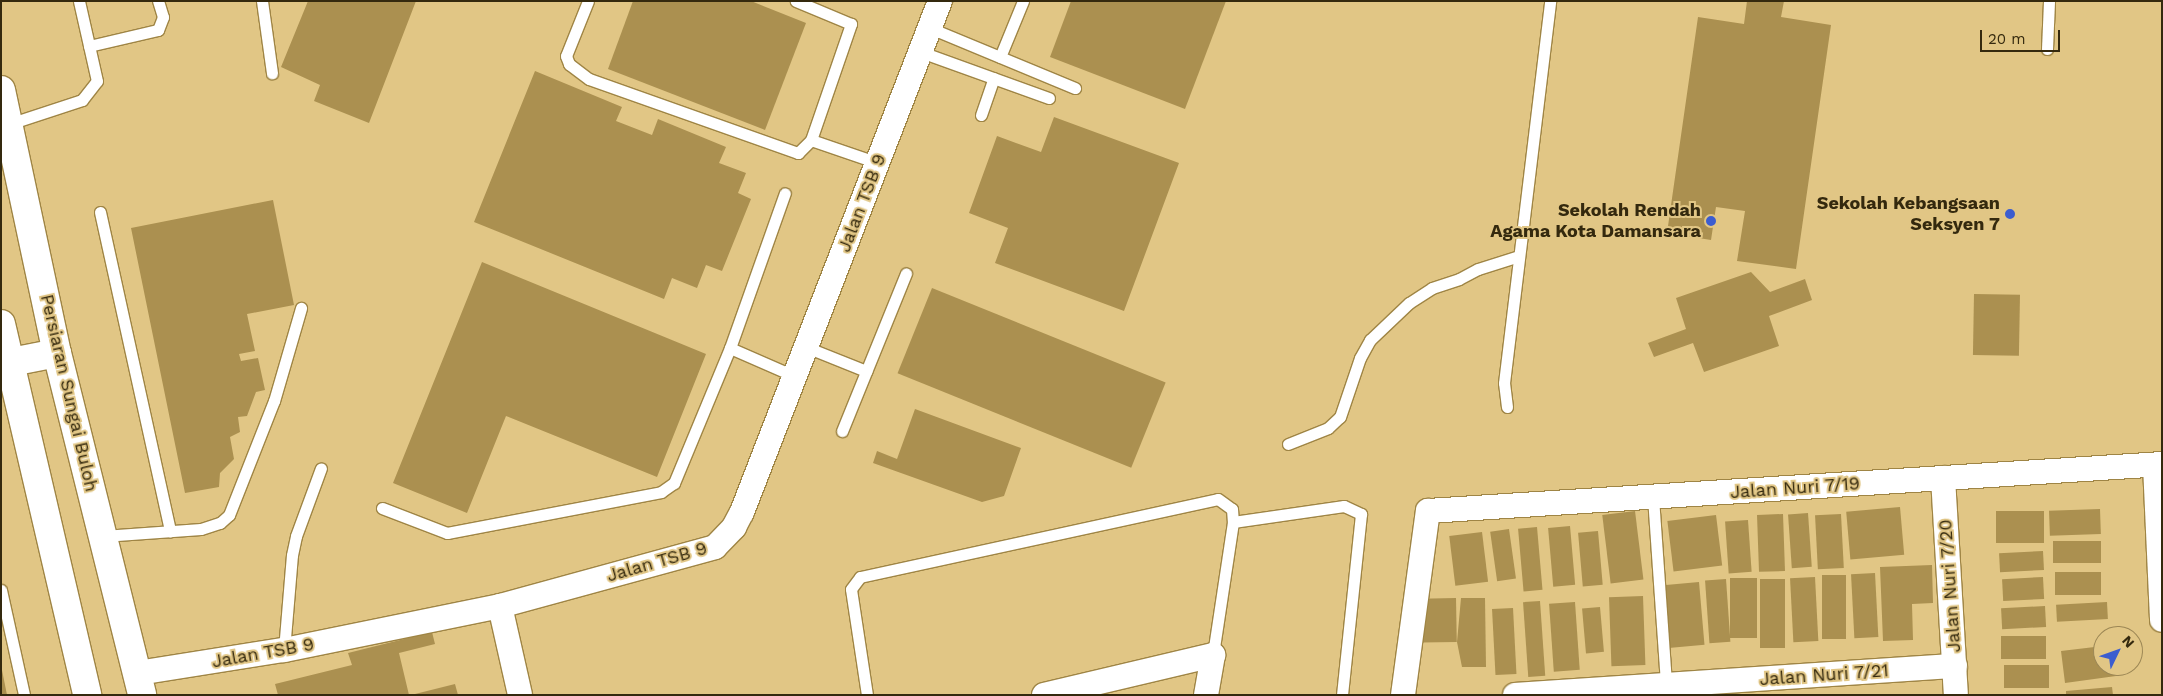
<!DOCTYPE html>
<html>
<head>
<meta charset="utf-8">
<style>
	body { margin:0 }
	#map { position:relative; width:2163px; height:696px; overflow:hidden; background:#e1c685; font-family:"Work Sans",sans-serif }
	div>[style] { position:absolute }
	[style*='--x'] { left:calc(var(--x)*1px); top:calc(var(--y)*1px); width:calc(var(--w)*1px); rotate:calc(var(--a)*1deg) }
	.building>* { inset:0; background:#ab9050; transform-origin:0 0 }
	.roads { filter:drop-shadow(1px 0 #9f8545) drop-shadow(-1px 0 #9f8545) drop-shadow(0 1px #9f8545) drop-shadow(0 -1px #9f8545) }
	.lane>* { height:11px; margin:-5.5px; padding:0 5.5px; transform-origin:5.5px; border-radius:5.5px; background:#fff }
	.street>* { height:24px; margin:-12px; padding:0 12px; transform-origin:12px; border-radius:12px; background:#fff }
	.secondary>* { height:28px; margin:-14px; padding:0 14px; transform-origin:14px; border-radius:14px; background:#fff }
	.primary>* { height:28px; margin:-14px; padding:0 14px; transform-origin:14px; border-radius:14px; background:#fff }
	.dots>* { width:14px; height:14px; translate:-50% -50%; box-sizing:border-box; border:2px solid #e1c685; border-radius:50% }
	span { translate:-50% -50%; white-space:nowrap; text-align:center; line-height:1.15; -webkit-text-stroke:4px #e1c685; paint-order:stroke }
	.street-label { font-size:18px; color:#34290e }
	.poi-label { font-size:18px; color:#34290e; font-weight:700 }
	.right { translate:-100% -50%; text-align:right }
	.frame { position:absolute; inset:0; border:2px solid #34290e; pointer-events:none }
	.north { position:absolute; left:2093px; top:626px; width:50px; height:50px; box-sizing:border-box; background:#e1c685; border:1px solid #9c8755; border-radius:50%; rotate:48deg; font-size:14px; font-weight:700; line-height:20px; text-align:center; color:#34290e }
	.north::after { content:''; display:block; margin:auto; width:18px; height:22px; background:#3c5dcf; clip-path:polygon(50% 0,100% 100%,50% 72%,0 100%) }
	.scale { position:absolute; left:1980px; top:30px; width:80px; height:22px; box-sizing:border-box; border:2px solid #34290e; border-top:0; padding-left:6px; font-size:15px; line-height:18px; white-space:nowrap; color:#34290e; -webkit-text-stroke:4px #e1c685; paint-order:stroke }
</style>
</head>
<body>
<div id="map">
	<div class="building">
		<i style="clip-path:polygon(308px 1px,416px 1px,369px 123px,314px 101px,320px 85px,281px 67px)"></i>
		<i style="clip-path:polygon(633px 1px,751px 1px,806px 23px,765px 130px,608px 69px)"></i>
		<i style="clip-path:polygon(1071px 1px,1226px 1px,1185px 109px,1050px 57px)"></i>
		<i style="clip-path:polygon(1747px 1px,1784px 1px,1781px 17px,1831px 25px,1796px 269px,1737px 261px,1745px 211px,1716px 207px,1711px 240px,1667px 233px,1698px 17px,1744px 24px)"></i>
		<i style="clip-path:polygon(535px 71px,622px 107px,616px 121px,652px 135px,658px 119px,726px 147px,719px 163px,746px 173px,738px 193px,751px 199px,722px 271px,706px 265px,697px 288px,672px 278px,664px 299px,474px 222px)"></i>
		<i style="clip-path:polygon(1054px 117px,1179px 163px,1124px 311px,995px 263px,1008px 228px,969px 213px,997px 136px,1041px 152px)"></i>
		<i style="clip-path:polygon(273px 200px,294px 305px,247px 314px,255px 351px,239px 354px,241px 361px,258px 358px,265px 390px,256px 392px,247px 416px,238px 417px,240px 432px,230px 437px,234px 459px,220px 473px,219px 487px,185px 493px,131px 228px)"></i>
		<i style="clip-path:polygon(482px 262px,706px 354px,657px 477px,506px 416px,467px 513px,393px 483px)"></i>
		<i style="clip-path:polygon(1751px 272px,1770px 292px,1805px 279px,1812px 300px,1769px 316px,1779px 346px,1704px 372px,1693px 343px,1654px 357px,1648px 343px,1686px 329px,1676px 298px)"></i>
		<i style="left:932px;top:288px;width:252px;height:92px;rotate:22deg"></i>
		<i style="left:1974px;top:294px;width:46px;height:61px;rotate:1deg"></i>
		<i style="clip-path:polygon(915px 409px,1021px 448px,1004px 496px,982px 502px,873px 463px,877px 451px,897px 459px)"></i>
		<i style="left:1900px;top:507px;width:48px;height:54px;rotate:85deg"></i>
		<i style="left:2100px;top:509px;width:25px;height:51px;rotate:88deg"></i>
		<i style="left:1635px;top:511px;width:69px;height:33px;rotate:83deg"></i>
		<i style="left:1996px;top:511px;width:48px;height:32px"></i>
		<i style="left:1808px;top:513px;width:54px;height:20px;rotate:86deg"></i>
		<i style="left:1783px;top:514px;width:57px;height:26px;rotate:88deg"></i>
		<i style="left:1841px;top:514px;width:54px;height:26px;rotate:87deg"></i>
		<i style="left:1716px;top:515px;width:51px;height:49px;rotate:83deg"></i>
		<i style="left:1748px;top:520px;width:52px;height:23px;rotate:86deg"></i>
		<i style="left:1570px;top:526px;width:59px;height:22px;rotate:85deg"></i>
		<i style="left:1537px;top:527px;width:63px;height:19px;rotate:85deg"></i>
		<i style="left:1509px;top:529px;width:50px;height:19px;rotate:82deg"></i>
		<i style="left:1598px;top:531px;width:54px;height:20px;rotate:85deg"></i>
		<i style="left:1482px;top:532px;width:50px;height:33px;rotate:83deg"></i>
		<i style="left:2053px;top:541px;width:48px;height:22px"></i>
		<i style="left:2043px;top:551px;width:19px;height:44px;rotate:87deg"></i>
		<i style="clip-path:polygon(1932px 565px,1933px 603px,1912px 604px,1913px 640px,1883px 641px,1880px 567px)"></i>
		<i style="left:2055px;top:572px;width:46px;height:23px"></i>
		<i style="left:1875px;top:573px;width:64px;height:24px;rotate:87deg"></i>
		<i style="left:1822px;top:575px;width:24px;height:64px"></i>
		<i style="left:1815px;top:577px;width:64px;height:25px;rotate:87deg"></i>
		<i style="left:2043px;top:577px;width:22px;height:41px;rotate:87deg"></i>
		<i style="left:1730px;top:578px;width:27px;height:60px"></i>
		<i style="left:1726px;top:579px;width:63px;height:21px;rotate:86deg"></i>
		<i style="left:1760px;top:579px;width:25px;height:69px"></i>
		<i style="left:1699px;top:582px;width:63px;height:36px;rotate:85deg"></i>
		<i style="left:1643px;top:596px;width:69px;height:34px;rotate:88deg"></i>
		<i style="left:1456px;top:598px;width:44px;height:36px;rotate:89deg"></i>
		<i style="clip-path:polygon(1461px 598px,1485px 598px,1486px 667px,1462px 667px,1457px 642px)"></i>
		<i style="left:1540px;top:601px;width:75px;height:17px;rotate:86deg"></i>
		<i style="left:1575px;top:602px;width:68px;height:26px;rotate:86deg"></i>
		<i style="left:2107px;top:602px;width:17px;height:51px;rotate:87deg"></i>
		<i style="left:2045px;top:606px;width:21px;height:44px;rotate:87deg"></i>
		<i style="left:1600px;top:607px;width:45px;height:18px;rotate:85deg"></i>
		<i style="left:1513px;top:608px;width:66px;height:21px;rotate:87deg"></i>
		<i style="clip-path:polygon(432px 632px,435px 644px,399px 653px,409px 695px,278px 695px,275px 684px,352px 665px,348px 653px)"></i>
		<i style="left:2001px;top:636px;width:45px;height:23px"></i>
		<i style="clip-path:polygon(2103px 646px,2103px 666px,2115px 666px,2116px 676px,2065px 683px,2061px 651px)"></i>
		<i style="left:2004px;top:665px;width:45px;height:23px"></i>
		<i style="clip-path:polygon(1px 670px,2px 670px,7px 695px,1px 695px)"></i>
		<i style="clip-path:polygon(455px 684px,458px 695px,416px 695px,415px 694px)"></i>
		<i style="clip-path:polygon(2112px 687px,2113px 695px,2066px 695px,2066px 691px)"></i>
	</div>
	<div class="roads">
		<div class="lane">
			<i style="--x:262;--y:1;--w:73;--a:82.1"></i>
			<i style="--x:588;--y:1;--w:59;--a:111.8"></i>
			<i style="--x:566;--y:56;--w:9;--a:69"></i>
			<i style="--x:569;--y:64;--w:25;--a:37"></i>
			<i style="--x:589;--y:79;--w:222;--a:19.5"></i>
			<i style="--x:798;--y:153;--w:18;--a:-45"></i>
			<i style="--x:811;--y:140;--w:123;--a:-71"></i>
			<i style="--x:851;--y:24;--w:60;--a:-157.3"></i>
			<i style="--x:930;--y:28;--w:157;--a:22.5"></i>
			<i style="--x:89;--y:46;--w:71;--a:-13.1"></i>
			<i style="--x:158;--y:30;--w:14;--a:-69"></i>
			<i style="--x:163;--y:17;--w:17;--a:-107"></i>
			<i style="--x:2047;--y:49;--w:48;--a:-87.6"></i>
			<i style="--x:921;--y:52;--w:136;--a:19.8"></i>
			<i style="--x:1000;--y:57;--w:61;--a:-67.7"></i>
			<i style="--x:981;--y:115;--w:39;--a:-71"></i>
			<i style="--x:9;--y:124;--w:77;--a:-18.2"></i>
			<i style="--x:82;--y:100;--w:24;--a:-52"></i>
			<i style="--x:97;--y:81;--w:82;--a:-102.7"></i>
			<i style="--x:811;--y:140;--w:71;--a:18.9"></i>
			<i style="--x:100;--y:212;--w:327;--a:77.6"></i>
			<i style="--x:806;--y:347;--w:65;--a:21.8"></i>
			<i style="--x:730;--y:348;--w:70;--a:23.6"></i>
			<i style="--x:1507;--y:407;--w:24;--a:-97"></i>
			<i style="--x:1504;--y:383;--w:385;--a:-83.1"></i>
			<i style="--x:842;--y:431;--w:170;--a:-67.9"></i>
			<i style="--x:1288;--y:444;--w:43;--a:-21.8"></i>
			<i style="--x:1328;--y:428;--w:16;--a:-43"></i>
			<i style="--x:1340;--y:417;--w:62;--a:-71.3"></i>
			<i style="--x:1360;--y:358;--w:21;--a:-61"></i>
			<i style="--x:1370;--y:340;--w:54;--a:-43.5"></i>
			<i style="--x:1409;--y:303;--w:27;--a:-33"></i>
			<i style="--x:1432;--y:288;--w:28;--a:-18"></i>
			<i style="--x:1459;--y:279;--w:21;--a:-28"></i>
			<i style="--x:1478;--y:269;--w:43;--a:-17.6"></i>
			<i style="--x:1653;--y:497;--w:188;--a:86"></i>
			<i style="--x:382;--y:508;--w:70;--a:21"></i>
			<i style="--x:447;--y:533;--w:218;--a:-10.8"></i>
			<i style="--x:661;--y:492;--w:16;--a:-35"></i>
			<i style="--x:674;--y:483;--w:146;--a:-67.5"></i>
			<i style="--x:730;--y:348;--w:164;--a:-70.5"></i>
			<i style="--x:1233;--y:522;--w:112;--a:-8.2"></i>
			<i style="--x:1344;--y:506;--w:19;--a:25"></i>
			<i style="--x:1361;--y:514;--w:182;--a:96"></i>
			<i style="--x:103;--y:536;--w:98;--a:-4.1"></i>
			<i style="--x:201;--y:529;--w:20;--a:-18"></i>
			<i style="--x:220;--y:523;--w:12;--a:-42"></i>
			<i style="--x:229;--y:515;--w:123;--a:-68.5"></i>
			<i style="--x:274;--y:401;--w:97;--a:-73.8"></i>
			<i style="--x:1;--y:590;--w:107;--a:77.6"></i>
			<i style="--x:284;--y:650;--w:95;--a:-85.2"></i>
			<i style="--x:292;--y:555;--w:19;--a:-78"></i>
			<i style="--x:296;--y:536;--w:72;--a:-69.8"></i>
			<i style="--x:867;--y:695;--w:107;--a:-98.6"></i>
			<i style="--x:851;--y:589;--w:15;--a:-53"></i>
			<i style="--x:860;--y:577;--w:366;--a:-12.3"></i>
			<i style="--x:1218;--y:499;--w:17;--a:36"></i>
			<i style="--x:1232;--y:509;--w:13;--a:86"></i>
			<i style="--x:1233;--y:522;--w:134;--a:98.6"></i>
		</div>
		<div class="street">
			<i style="--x:2155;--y:465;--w:155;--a:87.4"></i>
			<i style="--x:1943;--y:478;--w:217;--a:86.6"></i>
			<i style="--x:500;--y:606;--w:91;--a:77.3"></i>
			<i style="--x:138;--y:673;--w:148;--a:-9"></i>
			<i style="--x:284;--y:650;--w:220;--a:-11.5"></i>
			<i style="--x:500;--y:606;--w:223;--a:-15.3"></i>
			<i style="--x:715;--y:547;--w:28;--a:-46"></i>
			<i style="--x:734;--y:527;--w:17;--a:-62"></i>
			<i style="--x:742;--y:512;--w:548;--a:-68.82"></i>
			<i style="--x:1044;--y:695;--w:174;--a:-13.3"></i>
			<i style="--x:1213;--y:655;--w:41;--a:99.9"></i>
			<i style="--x:1403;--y:695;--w:186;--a:-82.3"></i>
			<i style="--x:1428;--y:511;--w:736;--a:-3.66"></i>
			<i style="--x:1515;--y:695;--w:441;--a:-3.8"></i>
		</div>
		<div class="secondary">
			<i style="--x:1;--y:364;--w:57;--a:-11.1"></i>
		</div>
		<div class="primary">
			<i style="--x:1;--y:90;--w:269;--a:78"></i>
			<i style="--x:57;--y:353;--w:352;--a:76"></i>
			<i style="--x:1;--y:324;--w:381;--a:76.9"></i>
		</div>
	</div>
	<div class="dots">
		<i style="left:2010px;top:214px;background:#3c5dcf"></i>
		<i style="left:1711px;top:221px;background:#3c5dcf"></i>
	</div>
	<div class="street-label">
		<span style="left:862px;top:203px;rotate:-69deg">Jalan TSB 9</span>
		<span style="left:69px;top:393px;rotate:77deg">Persiaran Sungai Buloh</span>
		<span style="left:1795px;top:488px;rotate:-4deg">Jalan Nuri 7/19</span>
		<span style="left:657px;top:562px;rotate:-16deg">Jalan TSB 9</span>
		<span style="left:1950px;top:586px;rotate:-94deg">Jalan Nuri 7/20</span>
		<span style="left:263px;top:653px;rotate:-10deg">Jalan TSB 9</span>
		<span style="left:1824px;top:675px;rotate:-4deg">Jalan Nuri 7/21</span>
	</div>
	<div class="poi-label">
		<span class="right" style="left:2000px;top:214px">Sekolah Kebangsaan<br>Seksyen 7</span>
		<span class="right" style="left:1701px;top:221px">Sekolah Rendah<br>Agama Kota Damansara</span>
	</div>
	<div class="frame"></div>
	<div class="north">N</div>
	<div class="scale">20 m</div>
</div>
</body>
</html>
